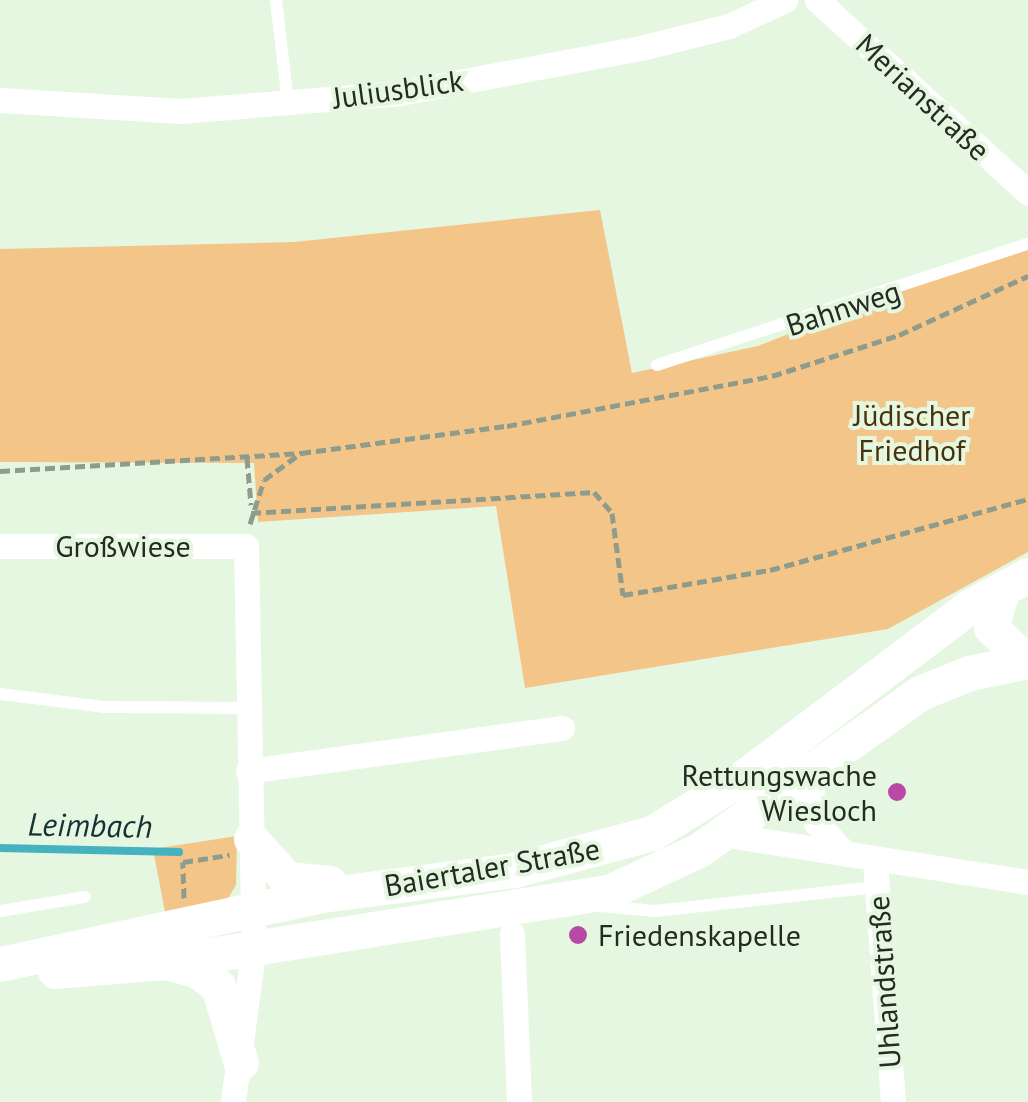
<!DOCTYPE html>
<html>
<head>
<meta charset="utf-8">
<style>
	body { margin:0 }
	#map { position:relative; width:1028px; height:1102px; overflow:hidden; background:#e5f7e1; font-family:"PT Sans",sans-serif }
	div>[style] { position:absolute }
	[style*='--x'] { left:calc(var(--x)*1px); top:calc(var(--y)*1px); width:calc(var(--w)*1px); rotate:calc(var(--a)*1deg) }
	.green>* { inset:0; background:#f3c588 }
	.stream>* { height:8px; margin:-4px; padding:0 4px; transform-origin:4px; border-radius:4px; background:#45b2c0 }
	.path>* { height:5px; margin-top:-2.5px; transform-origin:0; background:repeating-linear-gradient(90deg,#8f9c8c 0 10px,transparent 0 15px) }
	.lane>* { height:12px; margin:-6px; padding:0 6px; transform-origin:6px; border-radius:6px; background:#fff }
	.street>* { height:25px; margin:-12.5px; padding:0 12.5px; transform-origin:12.5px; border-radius:12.5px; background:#fff }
	.secondary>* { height:35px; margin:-17.5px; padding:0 17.5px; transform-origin:17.5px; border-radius:17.5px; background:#fff }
	.dots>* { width:28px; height:28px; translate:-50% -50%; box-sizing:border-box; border:5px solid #e5f7e1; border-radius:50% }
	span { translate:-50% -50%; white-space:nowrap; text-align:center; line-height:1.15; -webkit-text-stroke:8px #e5f7e1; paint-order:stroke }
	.street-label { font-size:30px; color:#242b23 }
	.park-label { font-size:30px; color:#49310b }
	.poi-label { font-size:30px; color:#242b23 }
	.right { translate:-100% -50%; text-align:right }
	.left { translate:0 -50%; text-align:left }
	.water-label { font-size:32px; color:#173033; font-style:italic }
</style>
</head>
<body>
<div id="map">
	<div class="green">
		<i style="clip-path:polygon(600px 210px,632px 373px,758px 346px,1028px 239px,1028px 552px,888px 629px,525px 688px,496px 506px,258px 522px,254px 463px,0 462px,0 249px,294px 242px)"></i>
		<i style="clip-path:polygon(237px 836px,236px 885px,227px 900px,166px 917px,153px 849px)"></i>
	</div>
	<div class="stream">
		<i style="--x:0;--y:848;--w:179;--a:1.3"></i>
	</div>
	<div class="path">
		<i style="--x:247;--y:458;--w:47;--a:85.1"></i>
		<i style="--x:0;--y:471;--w:302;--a:-3.4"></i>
		<i style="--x:301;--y:453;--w:208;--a:-7.5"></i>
		<i style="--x:507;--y:426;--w:270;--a:-10.7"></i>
		<i style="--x:772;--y:376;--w:133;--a:-17.9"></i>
		<i style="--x:899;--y:335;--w:142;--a:-24.6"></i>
		<i style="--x:251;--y:513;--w:344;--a:-3.5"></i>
		<i style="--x:594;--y:492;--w:28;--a:49"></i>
		<i style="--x:612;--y:513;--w:83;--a:82.4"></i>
		<i style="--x:623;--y:595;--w:149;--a:-9.7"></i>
		<i style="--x:770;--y:570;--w:268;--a:-15.4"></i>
		<i style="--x:250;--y:524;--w:46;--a:-72.3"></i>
		<i style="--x:264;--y:480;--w:42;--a:-36.3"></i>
		<i style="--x:184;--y:898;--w:36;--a:-92"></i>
		<i style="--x:183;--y:862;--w:47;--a:-8.7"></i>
	</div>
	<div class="lane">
		<i style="--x:276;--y:0;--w:103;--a:83.3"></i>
		<i style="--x:657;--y:365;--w:390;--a:-18.1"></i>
		<i style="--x:0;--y:694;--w:106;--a:7.1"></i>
		<i style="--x:105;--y:707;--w:143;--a:0.4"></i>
		<i style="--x:601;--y:906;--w:54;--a:5.3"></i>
		<i style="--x:655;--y:911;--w:223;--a:-6.2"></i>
		<i style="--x:0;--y:911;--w:86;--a:-9.4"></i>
	</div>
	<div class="street">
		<i style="--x:817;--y:0;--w:286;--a:42.4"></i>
		<i style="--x:0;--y:100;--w:181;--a:3.5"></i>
		<i style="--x:181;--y:111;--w:220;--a:-4.7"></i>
		<i style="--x:400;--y:93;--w:245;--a:-10.6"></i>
		<i style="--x:641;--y:48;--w:91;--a:-14"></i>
		<i style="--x:729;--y:26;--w:62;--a:-24.9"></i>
		<i style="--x:0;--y:546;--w:246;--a:0"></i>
		<i style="--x:246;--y:546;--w:400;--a:88.9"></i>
		<i style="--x:254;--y:946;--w:157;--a:97.7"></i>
		<i style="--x:818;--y:761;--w:33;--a:102"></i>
		<i style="--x:811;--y:793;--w:30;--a:81"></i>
		<i style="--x:816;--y:823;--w:43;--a:45.9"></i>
		<i style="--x:248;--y:771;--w:317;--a:-7.8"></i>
		<i style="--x:721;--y:834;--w:311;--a:8.9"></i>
		<i style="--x:875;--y:862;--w:241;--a:85.7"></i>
		<i style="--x:512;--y:934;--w:168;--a:87.6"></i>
	</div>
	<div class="secondary">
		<i style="--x:1003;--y:588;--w:41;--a:107.1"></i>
		<i style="--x:991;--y:627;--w:49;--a:45"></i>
		<i style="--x:251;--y:839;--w:54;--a:48"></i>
		<i style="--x:287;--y:879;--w:43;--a:5.3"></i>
		<i style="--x:166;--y:962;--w:31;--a:15"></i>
		<i style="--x:196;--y:970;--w:27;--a:36"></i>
		<i style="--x:218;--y:986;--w:80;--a:73.4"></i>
		<i style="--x:0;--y:964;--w:329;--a:-12.1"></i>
		<i style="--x:322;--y:895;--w:194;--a:-7.4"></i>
		<i style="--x:514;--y:870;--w:143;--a:-15"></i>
		<i style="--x:652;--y:833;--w:113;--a:-31.6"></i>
		<i style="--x:748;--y:774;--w:277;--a:-37.1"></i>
		<i style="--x:969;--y:607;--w:67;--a:-28.5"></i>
		<i style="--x:55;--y:971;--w:110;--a:-4.7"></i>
		<i style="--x:165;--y:962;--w:452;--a:-9"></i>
		<i style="--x:611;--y:891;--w:97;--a:-25"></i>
		<i style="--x:699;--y:850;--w:271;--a:-35.4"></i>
		<i style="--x:920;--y:693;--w:53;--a:-22.2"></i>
		<i style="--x:969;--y:673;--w:60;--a:-11.5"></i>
	</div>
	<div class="dots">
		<i style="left:897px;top:792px;background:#b849a7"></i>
		<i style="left:578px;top:935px;background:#b849a7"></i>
	</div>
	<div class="street-label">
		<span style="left:398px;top:89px;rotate:-8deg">Juliusblick</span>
		<span style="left:923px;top:97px;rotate:43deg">Merianstraße</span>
		<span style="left:843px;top:308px;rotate:-18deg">Bahnweg</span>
		<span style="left:123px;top:546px">Großwiese</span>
		<span style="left:492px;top:867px;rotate:-10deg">Baiertaler Straße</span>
		<span style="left:884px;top:982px;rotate:-94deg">Uhlandstraße</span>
	</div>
	<div class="park-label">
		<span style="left:912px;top:432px">Jüdischer<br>Friedhof</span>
	</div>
	<div class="poi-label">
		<span class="right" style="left:877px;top:792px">Rettungswache<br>Wiesloch</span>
		<span class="left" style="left:598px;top:935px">Friedenskapelle</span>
	</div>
	<div class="water-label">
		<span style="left:90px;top:825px;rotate:1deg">Leimbach</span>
	</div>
</div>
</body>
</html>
